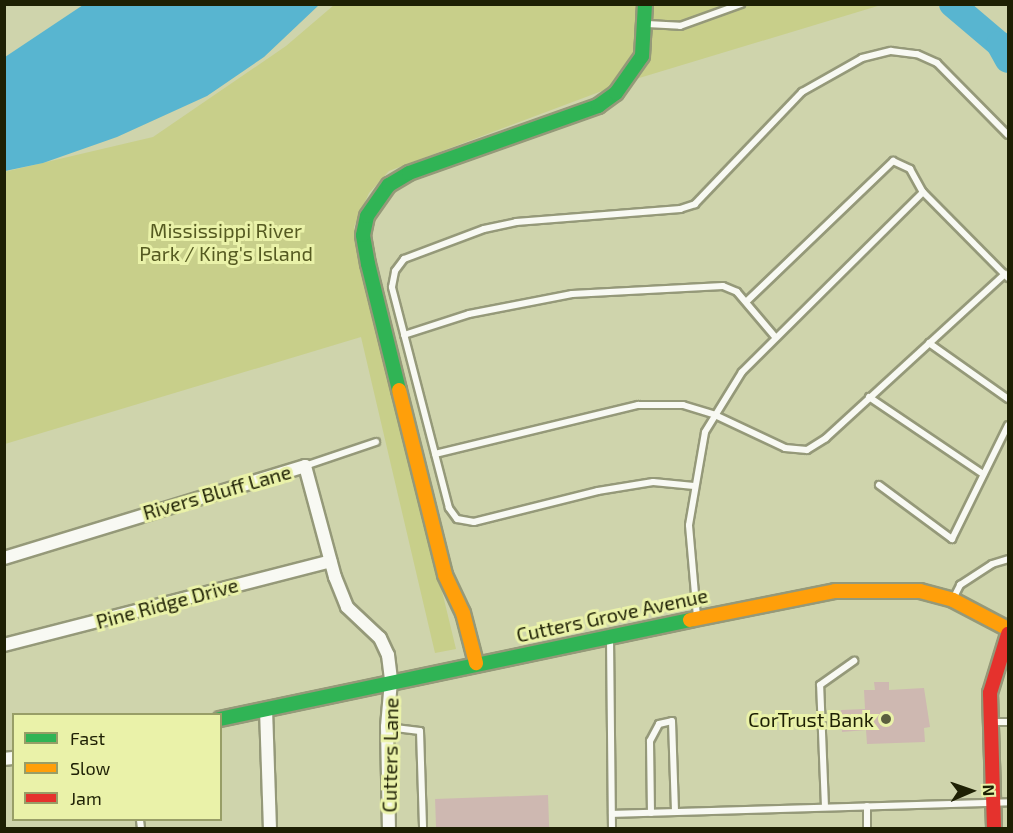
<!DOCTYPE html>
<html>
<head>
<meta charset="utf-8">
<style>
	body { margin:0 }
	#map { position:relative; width:1013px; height:833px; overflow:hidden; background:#cfd4ac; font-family:"Exo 2",sans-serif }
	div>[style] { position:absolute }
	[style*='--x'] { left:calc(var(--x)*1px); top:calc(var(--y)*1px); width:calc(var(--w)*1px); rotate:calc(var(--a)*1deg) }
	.green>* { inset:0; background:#c8cf8a }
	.water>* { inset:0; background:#58b5d0 }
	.river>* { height:26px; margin:-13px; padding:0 13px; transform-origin:13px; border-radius:13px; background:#58b5d0 }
	.building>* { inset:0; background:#ceb8b1; transform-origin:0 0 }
	.roads { filter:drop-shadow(2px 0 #959979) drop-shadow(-2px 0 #959979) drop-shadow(0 2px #959979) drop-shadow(0 -2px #959979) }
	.lane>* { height:6px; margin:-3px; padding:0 3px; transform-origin:3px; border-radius:3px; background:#f8f9f3 }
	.street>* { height:12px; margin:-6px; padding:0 6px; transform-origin:6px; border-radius:6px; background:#f8f9f3 }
	.fast>* { height:14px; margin:-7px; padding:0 7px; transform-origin:7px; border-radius:7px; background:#30b455 }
	.slow>* { height:14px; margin:-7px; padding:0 7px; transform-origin:7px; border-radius:7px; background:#ff9f0a }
	.jam>* { height:14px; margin:-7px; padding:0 7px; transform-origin:7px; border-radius:7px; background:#e5322d }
	.dots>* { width:16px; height:16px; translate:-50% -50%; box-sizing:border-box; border:3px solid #eaf2a9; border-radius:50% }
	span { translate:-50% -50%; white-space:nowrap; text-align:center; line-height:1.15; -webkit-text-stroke:6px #eaf2a9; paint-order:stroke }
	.park-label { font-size:20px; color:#555a21 }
	.street-label { font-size:20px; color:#1e2004 }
	.poi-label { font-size:20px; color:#1e2004 }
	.right { translate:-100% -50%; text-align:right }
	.frame { position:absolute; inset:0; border:6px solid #1e2004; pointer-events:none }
	.legend { position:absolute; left:12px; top:713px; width:210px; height:108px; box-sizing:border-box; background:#eaf2a9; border:2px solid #989e67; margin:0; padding:8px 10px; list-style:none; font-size:18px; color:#1e2004 }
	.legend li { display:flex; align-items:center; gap:12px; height:30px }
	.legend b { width:30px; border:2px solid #989e67 }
	.north { position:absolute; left:941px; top:761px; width:60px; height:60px; -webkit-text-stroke:4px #eaf2a9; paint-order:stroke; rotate:88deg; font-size:16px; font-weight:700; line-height:24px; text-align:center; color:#1e2004 }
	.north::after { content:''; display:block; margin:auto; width:21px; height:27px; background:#1e2004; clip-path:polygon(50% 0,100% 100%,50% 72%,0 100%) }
</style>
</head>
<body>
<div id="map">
	<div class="green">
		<i style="clip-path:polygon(334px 5px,881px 5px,626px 82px,389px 171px,369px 193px,354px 227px,456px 649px,435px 653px,361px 337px,5px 444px,4px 172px,153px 137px,286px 46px)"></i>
	</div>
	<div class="water">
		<i style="clip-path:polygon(83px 5px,83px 4px,319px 5px,264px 57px,207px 96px,117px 137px,43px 163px,5px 171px,5px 57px)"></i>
	</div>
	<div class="river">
		<i style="--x:952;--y:4;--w:62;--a:40.4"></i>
		<i style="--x:999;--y:44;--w:18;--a:61"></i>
	</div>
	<div class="building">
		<i style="clip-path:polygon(874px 682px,889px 682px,889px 690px,924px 688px,930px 727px,924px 728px,925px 742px,867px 744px,866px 730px,842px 732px,841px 710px,865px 709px,864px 690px,875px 690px)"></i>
		<i style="left:548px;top:795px;width:33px;height:113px;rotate:88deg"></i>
	</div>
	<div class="roads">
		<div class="lane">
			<i style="--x:647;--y:24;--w:33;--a:3"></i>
			<i style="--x:680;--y:26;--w:65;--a:-19.8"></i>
			<i style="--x:746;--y:302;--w:204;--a:-43.8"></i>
			<i style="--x:893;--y:161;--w:19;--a:25"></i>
			<i style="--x:910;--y:169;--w:26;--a:61"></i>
			<i style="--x:923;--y:192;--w:121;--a:45.3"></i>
			<i style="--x:404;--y:335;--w:68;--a:-17.9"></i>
			<i style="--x:469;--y:314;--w:105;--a:-11"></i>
			<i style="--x:572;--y:294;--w:151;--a:-3"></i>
			<i style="--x:723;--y:286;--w:15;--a:23"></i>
			<i style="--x:737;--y:292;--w:60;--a:49.7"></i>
			<i style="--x:929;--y:343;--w:97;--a:35.3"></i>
			<i style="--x:869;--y:397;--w:138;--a:34"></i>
			<i style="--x:435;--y:454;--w:209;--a:-13.6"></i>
			<i style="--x:638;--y:405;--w:45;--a:0"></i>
			<i style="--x:683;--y:405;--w:34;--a:17"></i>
			<i style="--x:715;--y:415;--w:77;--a:25.2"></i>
			<i style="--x:785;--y:448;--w:22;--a:5"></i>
			<i style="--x:807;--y:450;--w:22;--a:-32"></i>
			<i style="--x:826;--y:438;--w:243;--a:-42.5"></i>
			<i style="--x:305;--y:466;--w:75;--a:-18.7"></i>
			<i style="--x:879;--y:485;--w:91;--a:36.5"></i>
			<i style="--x:952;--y:539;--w:127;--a:-63.8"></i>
			<i style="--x:694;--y:486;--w:41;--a:-174.4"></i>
			<i style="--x:653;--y:482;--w:56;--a:170.7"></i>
			<i style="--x:598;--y:491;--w:128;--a:166"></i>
			<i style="--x:474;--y:522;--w:17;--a:-170"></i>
			<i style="--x:457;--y:519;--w:14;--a:-126"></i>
			<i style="--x:449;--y:508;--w:228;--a:-104.5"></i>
			<i style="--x:392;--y:287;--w:16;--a:-79"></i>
			<i style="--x:395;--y:271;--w:15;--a:-53"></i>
			<i style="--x:404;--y:259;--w:85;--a:-20.6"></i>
			<i style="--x:484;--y:229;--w:33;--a:-12"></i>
			<i style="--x:516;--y:222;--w:165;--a:-4.5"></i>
			<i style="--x:680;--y:209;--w:16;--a:-18"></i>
			<i style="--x:695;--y:204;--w:155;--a:-46.3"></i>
			<i style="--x:802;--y:92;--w:69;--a:-29.5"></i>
			<i style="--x:862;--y:58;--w:30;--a:-14"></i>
			<i style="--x:891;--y:51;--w:26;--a:7"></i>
			<i style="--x:917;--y:54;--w:22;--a:24"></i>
			<i style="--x:937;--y:63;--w:101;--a:45.4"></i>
			<i style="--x:953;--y:599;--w:16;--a:-63"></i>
			<i style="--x:960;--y:585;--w:38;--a:-33"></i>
			<i style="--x:992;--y:564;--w:17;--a:-17"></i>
			<i style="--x:697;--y:617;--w:92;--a:-95"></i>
			<i style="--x:689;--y:525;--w:94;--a:-80.2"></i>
			<i style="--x:705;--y:432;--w:70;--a:-58.3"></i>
			<i style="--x:742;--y:372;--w:255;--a:-44.8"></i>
			<i style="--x:610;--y:638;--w:190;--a:89.4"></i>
			<i style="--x:993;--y:722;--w:15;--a:0"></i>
			<i style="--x:387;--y:727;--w:33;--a:7"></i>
			<i style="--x:420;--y:731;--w:97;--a:88.2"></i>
			<i style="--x:867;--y:806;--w:22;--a:90"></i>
			<i style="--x:825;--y:807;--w:122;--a:-92.3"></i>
			<i style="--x:820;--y:685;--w:42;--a:-35.2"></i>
			<i style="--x:651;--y:813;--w:72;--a:-90.8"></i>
			<i style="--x:650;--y:741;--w:19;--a:-62"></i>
			<i style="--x:659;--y:724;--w:13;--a:-13"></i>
			<i style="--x:672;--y:721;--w:91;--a:88.1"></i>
			<i style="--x:612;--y:814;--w:396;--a:-1.7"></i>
			<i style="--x:140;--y:820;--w:8;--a:83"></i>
		</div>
		<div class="street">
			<i style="--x:4;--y:558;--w:315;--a:-17"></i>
			<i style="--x:305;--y:466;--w:115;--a:74.9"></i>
			<i style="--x:335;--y:577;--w:32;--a:68"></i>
			<i style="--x:347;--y:607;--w:45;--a:43.2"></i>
			<i style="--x:380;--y:638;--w:19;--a:65"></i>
			<i style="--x:388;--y:655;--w:26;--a:83"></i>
			<i style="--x:391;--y:681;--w:46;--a:95"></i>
			<i style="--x:387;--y:727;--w:101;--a:88.9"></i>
			<i style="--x:4;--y:645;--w:337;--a:-14.4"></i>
			<i style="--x:266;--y:709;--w:119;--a:88.1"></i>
			<i style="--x:4;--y:759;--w:10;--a:-6"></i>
		</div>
		<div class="fast">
			<i style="--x:399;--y:390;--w:130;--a:-103.8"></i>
			<i style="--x:368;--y:264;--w:29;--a:-100"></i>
			<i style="--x:363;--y:235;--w:19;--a:-78"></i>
			<i style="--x:367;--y:216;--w:38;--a:-55"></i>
			<i style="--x:389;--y:185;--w:23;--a:-31"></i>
			<i style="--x:409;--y:173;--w:201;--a:-19.5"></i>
			<i style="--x:598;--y:106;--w:22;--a:-36"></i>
			<i style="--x:616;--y:93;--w:45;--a:-54.9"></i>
			<i style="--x:642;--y:56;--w:52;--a:-86.7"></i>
			<i style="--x:220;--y:719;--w:480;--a:-11.9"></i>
		</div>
		<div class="slow">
			<i style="--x:399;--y:390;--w:191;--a:76"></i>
			<i style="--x:445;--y:575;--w:42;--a:64.7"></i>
			<i style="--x:463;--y:613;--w:52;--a:75.4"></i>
			<i style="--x:690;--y:620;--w:148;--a:-11.3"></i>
			<i style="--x:835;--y:591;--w:85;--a:0"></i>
			<i style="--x:920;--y:591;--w:34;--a:15"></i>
			<i style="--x:953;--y:600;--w:62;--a:27.8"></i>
		</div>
		<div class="jam">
			<i style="--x:994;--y:828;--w:135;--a:-91.7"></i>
			<i style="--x:990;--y:693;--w:62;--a:-73"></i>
		</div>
	</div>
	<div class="dots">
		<i style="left:886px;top:719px;background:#5c5f3f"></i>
	</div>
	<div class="park-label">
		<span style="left:226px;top:242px">Mississippi River<br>Park / King's Island</span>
	</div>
	<div class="street-label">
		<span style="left:217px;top:492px;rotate:-16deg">Rivers Bluff Lane</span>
		<span style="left:167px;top:603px;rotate:-15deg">Pine Ridge Drive</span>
		<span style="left:612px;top:615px;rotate:-12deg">Cutters Grove Avenue</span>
		<span style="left:390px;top:755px;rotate:-89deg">Cutters Lane</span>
	</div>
	<div class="poi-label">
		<span class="right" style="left:874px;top:719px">CorTrust Bank</span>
	</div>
	<div class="frame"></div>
	<ul class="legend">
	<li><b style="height:8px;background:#30b455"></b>Fast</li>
	<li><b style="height:8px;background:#ff9f0a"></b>Slow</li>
	<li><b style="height:8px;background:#e5322d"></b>Jam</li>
	</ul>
	<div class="north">N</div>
</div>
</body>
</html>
